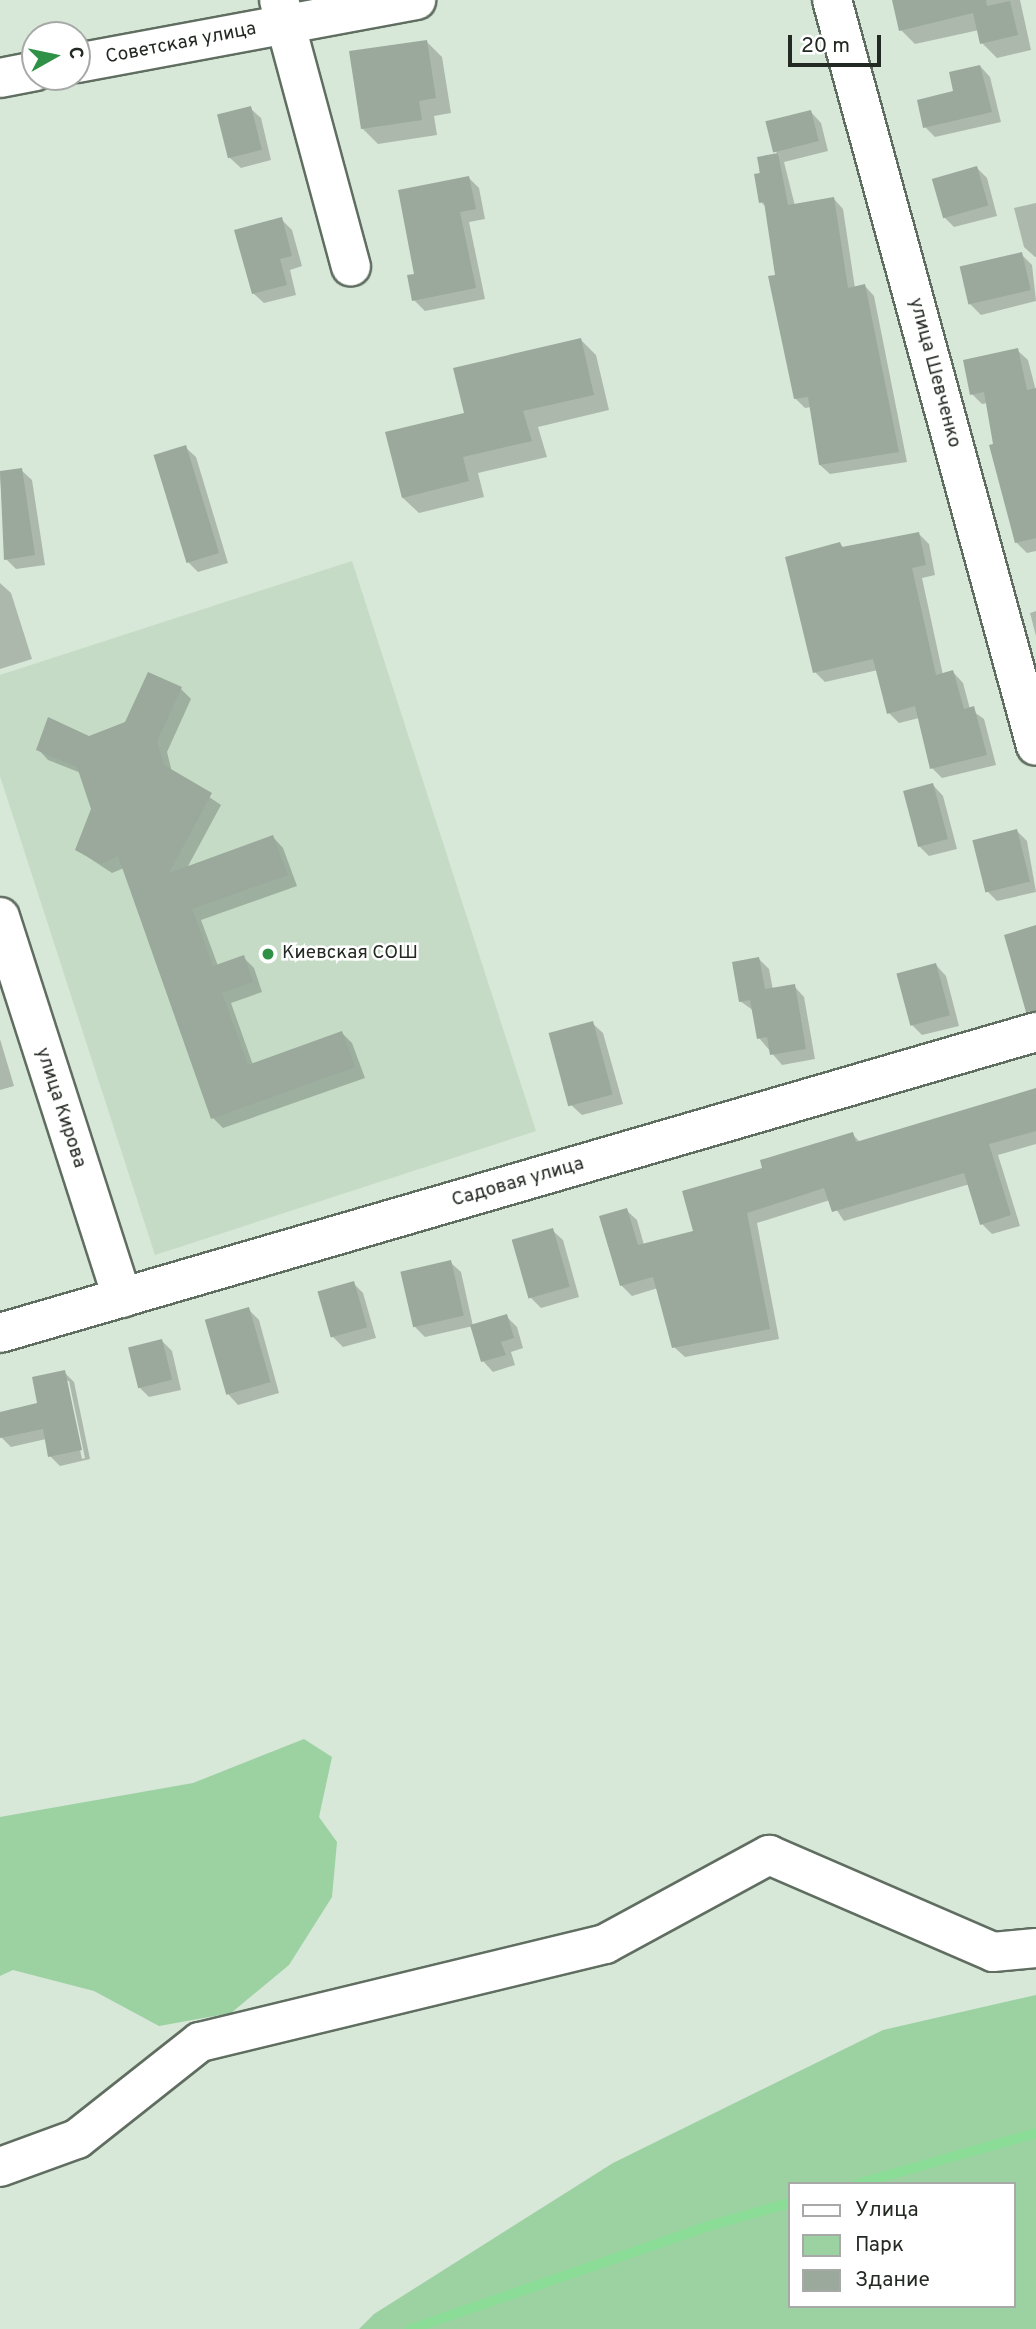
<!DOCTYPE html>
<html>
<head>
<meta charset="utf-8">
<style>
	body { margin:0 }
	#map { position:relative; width:1036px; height:2329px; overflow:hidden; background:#d7e7d8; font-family:Overpass,sans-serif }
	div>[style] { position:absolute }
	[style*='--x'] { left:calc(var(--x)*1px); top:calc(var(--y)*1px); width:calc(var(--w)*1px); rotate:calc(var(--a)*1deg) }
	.built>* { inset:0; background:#c5dbc6 }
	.green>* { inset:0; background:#9cd1a2 }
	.shadow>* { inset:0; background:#0003 }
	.stream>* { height:10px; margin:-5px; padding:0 5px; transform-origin:5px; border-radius:5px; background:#8adc96 }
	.building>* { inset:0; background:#9aa99c; transform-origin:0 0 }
	.roads { filter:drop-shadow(2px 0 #606e61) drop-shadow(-2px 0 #606e61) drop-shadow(0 2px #606e61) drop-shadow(0 -2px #606e61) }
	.minor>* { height:38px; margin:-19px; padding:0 19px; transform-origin:19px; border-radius:19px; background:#fff }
	.dots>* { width:19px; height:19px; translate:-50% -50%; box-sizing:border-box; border:4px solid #fff; border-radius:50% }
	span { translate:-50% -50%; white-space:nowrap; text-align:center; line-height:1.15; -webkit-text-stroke:5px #fff; paint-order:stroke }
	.street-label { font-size:19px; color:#232923 }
	.poi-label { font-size:19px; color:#232923 }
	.left { translate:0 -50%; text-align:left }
	.legend { position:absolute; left:788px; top:2182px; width:228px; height:126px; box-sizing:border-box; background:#fff; border:2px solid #a7a9a7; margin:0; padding:9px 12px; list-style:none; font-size:21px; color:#232923 }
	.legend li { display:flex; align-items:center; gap:14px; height:35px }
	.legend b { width:35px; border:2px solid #a7a9a7 }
	.north { position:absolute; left:21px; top:21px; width:70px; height:70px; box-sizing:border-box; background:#fff; border:2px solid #a7a9a7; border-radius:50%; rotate:81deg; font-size:19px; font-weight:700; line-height:28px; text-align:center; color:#232923 }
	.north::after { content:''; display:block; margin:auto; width:24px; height:32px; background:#2e9145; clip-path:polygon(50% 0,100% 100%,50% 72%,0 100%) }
	.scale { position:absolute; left:788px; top:35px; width:93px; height:32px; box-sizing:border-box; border:4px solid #232923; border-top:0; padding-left:9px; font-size:21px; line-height:24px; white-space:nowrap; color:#232923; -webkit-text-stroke:5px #fff; paint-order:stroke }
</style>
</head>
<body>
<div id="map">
	<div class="built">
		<i style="clip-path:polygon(352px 561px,536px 1131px,155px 1255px,0 776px,0 675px)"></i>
	</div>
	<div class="green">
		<i style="clip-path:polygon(304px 1739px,332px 1757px,319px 1817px,337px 1842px,332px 1897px,289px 1965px,231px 2013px,159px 2026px,94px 1991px,13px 1970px,0 1976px,0 1817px,193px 1783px)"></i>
		<i style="clip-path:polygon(evenodd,1036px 1995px,1036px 2329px,359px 2329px,374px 2314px,613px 2163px,883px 2030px,1036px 1995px,789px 2184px,1013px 2184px,1013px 2306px,789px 2306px,789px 2184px)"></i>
	</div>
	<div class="shadow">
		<i style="clip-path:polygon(894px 0,1020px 0,1031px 50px,997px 58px,982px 43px,979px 30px,915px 44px,901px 30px)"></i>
		<i style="clip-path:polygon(427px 42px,442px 57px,451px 113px,434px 116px,437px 135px,378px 144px,362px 128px)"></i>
		<i style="clip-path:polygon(980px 66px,990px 77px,1001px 122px,935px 137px,925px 127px)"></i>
		<i style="clip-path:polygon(250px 108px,261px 118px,271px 160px,241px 168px,230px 158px)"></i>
		<i style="clip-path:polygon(811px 112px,821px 123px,828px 151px,784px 162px,795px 206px,834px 199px,843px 209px,855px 288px,865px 286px,874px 296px,907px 462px,830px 474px,820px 465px,811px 407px,805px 408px,795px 398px,767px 208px,761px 202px,759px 158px,779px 155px,775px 151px)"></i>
		<i style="clip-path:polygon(977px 168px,987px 178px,997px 216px,954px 227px,944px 217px)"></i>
		<i style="clip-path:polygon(469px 178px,479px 188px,485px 219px,469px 222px,485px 299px,425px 311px,414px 300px,416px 275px)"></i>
		<i style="clip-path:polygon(1036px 203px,1036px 257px,1035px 257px,1024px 247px,1014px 208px)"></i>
		<i style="clip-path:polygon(281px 219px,292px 230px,302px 266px,290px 270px,296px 295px,264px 303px,253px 293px)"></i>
		<i style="clip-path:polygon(1021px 254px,1032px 265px,1036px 301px,981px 315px,970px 304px)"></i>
		<i style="clip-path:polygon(581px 340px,596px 355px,609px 410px,538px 427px,547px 457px,478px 473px,484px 497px,419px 513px,403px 498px,466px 414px)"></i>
		<i style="clip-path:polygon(1017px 350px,1028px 360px,1036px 391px,1036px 551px,1027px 553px,1016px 542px,988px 403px,982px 404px,972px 394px)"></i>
		<i style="clip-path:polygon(185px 447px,196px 457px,228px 563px,198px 572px,188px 562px)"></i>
		<i style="clip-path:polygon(21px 470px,32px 480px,45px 565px,16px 569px,6px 559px,0 473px)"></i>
		<i style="clip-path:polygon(919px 534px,929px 544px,935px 575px,922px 578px,943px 675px,953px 672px,963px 683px,970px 709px,984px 719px,996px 765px,942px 778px,932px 768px,919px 718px,899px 723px,889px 713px,878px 670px,825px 682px,815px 672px,840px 544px,844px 548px)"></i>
		<i style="clip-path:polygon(0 583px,11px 593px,32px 659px,0 669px)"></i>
		<i style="clip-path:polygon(1036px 611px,1036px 636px,1030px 613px)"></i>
		<i style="clip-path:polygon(181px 689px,191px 699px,167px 752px,172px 772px,221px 805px,187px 868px,273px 837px,283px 848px,297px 886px,201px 920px,218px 966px,243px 957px,254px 968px,262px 992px,231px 1003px,253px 1065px,342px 1033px,352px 1043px,365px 1078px,223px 1128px,213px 1118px,124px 868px,112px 873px,77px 850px,93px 809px,81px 773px,48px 760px,38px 749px,89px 738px,126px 723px)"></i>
		<i style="clip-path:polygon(933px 785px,943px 796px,957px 849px,929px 856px,919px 846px)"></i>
		<i style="clip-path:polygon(1017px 831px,1027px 841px,1036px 892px,997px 901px,987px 891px)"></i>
		<i style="clip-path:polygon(759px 959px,769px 969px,773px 990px,794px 986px,804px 997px,815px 1059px,782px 1065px,759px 1038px,754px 1011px,740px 1001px)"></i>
		<i style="clip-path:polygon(936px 965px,946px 976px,959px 1026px,922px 1035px,912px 1025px)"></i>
		<i style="clip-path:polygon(592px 1023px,603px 1033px,623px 1104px,582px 1115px,571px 1105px)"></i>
		<i style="clip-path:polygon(0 1039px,14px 1086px,0 1090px)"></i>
		<i style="clip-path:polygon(1036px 1089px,1036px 1144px,998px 1155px,1020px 1226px,992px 1234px,982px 1224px,970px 1184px,844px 1221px,830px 1200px,757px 1223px,779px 1339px,685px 1357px,674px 1347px,658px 1288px,632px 1296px,621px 1285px,626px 1210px,637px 1220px,644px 1245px,695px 1232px,764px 1169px,852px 1134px,861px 1143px)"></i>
		<i style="clip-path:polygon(552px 1230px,563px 1240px,579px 1297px,541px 1308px,531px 1298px)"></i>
		<i style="clip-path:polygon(450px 1262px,461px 1272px,473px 1326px,506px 1316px,517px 1327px,523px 1348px,511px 1352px,515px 1365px,493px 1372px,483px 1361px,473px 1326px,425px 1337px,415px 1327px)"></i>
		<i style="clip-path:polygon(353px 1283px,363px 1293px,376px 1338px,343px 1347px,333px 1337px)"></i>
		<i style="clip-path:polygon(248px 1309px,259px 1320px,279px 1393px,238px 1405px,228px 1394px)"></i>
		<i style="clip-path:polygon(162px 1341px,172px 1351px,181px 1390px,149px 1397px,139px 1387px)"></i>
		<i style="clip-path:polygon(evenodd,64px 1372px,74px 1382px,90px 1459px,60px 1466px,50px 1456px,46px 1439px,11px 1447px,0 1436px,0 1414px,39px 1404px,64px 1372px,65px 1381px,69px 1381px,85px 1458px,82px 1459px,65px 1381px)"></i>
	</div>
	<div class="stream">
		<i style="--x:857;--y:2184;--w:186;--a:-15.9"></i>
		<i style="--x:411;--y:2329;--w:318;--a:-19.1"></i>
		<i style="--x:712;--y:2225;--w:80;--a:-15.9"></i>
	</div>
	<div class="building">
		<i style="clip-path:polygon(892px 0,986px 0,987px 6px,1010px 1px,1018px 35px,980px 44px,973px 13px,899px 31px)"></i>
		<i style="clip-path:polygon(427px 40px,436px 98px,419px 101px,422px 120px,361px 129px,349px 51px)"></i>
		<i style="clip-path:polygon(980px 65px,992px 112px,923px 128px,917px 100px,953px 91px,949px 72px)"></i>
		<i style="left:251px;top:106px;width:45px;height:35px;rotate:76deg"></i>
		<i style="left:811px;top:110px;width:32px;height:47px;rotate:76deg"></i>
		<i style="clip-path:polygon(778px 153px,788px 205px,834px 197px,848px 288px,865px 284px,899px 452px,819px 465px,808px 397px,794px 399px,768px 276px,775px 275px,764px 202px,759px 203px,754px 174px,760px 173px,757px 157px)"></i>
		<i style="left:977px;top:166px;width:41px;height:47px;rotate:74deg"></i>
		<i style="clip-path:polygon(469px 176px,476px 209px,460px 212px,476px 288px,412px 301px,407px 275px,414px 274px,398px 190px)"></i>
		<i style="clip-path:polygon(282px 217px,292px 256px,280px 259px,287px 285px,252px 294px,234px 230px)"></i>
		<i style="left:1022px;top:252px;width:39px;height:64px;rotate:77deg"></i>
		<i style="clip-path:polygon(581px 338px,594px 395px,523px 411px,532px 441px,463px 457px,469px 481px,402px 498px,385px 432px,464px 413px,453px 368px)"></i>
		<i style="clip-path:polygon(1018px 348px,1027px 390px,1036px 388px,1036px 538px,1015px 543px,989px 445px,993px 444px,984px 392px,970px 395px,963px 360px)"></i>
		<i style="left:186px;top:445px;width:113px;height:34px;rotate:73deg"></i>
		<i style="clip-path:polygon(22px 468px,35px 555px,4px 560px,0 471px)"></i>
		<i style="clip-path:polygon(919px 532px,926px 565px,912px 568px,936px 675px,953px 670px,964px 709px,974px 706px,987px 755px,930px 769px,915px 706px,887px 714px,873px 659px,813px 673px,785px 557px,840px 542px,842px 547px)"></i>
		<i style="clip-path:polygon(148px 672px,182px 687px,157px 741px,164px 765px,212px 793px,169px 873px,273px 835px,288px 875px,192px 909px,213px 966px,244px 955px,253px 982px,222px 993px,248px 1065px,342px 1031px,355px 1067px,211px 1119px,118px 856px,101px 864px,75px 850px,91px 809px,77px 767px,36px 750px,48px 717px,89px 736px,125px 722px)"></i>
		<i style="left:933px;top:783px;width:58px;height:31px;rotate:75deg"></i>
		<i style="left:1017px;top:829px;width:54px;height:46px;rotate:76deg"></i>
		<i style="clip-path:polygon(1036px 925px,1036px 1011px,1026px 1012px,1004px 935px)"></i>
		<i style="clip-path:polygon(759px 957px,765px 989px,795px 984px,806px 1049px,770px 1055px,767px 1037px,757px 1039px,750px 1000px,739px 1002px,732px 962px)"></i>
		<i style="left:936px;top:963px;width:54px;height:41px;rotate:75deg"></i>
		<i style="left:593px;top:1021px;width:76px;height:46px;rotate:75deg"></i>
		<i style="clip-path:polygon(1036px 1088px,1036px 1131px,989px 1144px,1011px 1215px,980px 1225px,964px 1173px,832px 1212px,824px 1188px,747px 1213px,770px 1329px,672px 1348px,653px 1277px,620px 1286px,599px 1216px,627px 1208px,638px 1245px,693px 1231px,682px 1191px,762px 1168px,760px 1160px,853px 1132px,856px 1142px)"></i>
		<i style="left:553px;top:1228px;width:61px;height:43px;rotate:74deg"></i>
		<i style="left:451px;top:1260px;width:57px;height:52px;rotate:77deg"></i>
		<i style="left:354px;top:1281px;width:48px;height:38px;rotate:74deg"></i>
		<i style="left:249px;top:1307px;width:78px;height:46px;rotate:74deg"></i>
		<i style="clip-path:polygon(507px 1314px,514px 1338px,501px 1342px,506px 1355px,481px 1362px,470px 1325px)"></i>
		<i style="left:162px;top:1339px;width:42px;height:35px;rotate:76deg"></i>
		<i style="clip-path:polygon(65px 1370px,82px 1450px,48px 1457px,43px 1429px,0 1438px,0 1412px,37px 1403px,32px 1377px)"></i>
	</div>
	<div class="roads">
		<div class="minor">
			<i style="--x:279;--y:0;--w:276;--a:74.9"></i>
			<i style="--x:832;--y:0;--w:773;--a:74.71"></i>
			<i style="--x:77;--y:63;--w:345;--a:-10.5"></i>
			<i style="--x:0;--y:78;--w:36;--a:-11"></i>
			<i style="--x:0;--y:917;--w:400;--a:72.2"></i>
			<i style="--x:0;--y:1333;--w:1079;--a:-16.2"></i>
			<i style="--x:0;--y:2167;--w:82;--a:-20"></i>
			<i style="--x:77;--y:2139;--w:157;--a:-38.3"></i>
			<i style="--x:200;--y:2042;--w:417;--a:-13.6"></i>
			<i style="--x:605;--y:1944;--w:187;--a:-28.5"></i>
			<i style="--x:769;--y:1855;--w:244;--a:23.4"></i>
			<i style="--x:993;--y:1952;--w:43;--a:-5.3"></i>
		</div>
	</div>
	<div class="dots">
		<i style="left:268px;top:954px;background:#2e9145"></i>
	</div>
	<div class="street-label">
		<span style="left:181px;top:44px;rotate:-11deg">Советская улица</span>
		<span style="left:934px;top:373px;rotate:75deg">улица Шевченко</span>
		<span style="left:60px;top:1108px;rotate:72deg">улица Кирова</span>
		<span style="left:518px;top:1183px;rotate:-16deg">Садовая улица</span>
	</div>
	<div class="poi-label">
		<span class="left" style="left:282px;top:954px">Киевская СОШ</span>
	</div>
	<ul class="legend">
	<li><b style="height:9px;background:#fff"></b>Улица</li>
	<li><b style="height:19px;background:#9cd1a2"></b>Парк</li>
	<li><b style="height:19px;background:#9aa99c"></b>Здание</li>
	</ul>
	<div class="north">С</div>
	<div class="scale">20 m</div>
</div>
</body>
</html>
